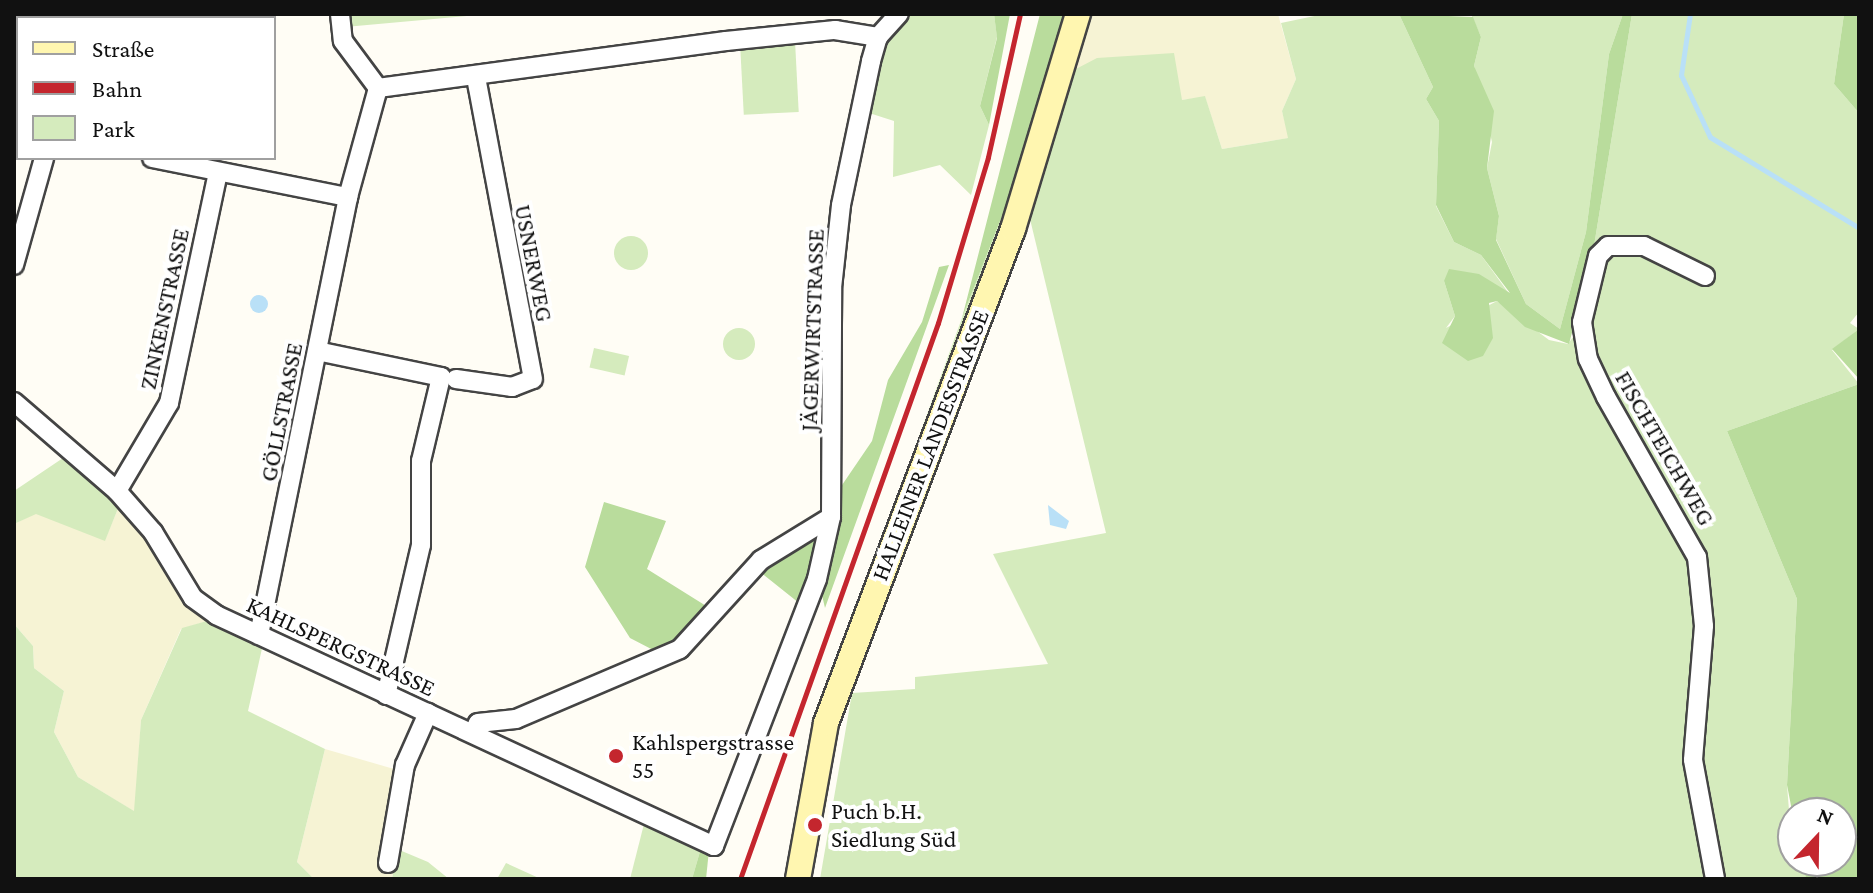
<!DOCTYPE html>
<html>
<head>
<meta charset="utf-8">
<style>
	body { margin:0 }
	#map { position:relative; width:1873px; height:893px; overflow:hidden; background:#fffdf5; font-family:"Crimson Pro",serif }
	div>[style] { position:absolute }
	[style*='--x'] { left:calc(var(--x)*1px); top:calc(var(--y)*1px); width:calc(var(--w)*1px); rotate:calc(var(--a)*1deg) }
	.farmland>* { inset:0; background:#f6f3d4 }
	.green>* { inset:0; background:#d5ebbd; transform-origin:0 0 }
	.round { border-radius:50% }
	.forest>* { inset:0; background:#b9dc9c }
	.water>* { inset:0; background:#b9e0f7 }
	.stream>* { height:5px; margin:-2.5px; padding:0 2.5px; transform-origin:2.5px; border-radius:2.5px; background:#b9e0f7 }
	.roads { filter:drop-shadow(2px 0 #444) drop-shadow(-2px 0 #444) drop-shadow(0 2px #444) drop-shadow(0 -2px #444) }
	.minor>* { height:18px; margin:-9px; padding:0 9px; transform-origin:9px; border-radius:9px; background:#fff }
	.secondary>* { height:24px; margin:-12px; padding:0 12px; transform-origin:12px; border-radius:12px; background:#fff6b0 }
	.rail>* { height:5px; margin:-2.5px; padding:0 2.5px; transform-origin:2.5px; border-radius:2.5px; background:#c4262e }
	.dots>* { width:22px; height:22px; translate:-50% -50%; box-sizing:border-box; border:4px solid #fff; border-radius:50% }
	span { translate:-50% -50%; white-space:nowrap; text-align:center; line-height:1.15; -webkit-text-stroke:8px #fff; paint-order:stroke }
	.street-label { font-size:24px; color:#111 }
	.poi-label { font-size:24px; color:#111 }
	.left { translate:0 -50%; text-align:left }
	.frame { position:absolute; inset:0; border:16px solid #111; pointer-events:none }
	.legend { position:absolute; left:16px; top:16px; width:260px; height:144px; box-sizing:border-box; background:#fff; border:2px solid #a0a0a0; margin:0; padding:10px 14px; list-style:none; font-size:24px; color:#111 }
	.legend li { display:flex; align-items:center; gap:16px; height:40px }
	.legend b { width:40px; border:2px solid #a0a0a0 }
	.north { position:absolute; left:1777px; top:797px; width:80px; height:80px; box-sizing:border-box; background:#fff; border:2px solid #a0a0a0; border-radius:50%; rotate:22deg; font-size:22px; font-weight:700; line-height:32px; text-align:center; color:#111 }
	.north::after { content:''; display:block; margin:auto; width:28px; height:36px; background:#c4262e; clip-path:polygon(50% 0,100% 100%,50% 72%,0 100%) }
</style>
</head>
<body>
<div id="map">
	<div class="farmland">
		<i style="clip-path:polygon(1093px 14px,1278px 14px,1296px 79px,1282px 111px,1289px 138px,1222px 149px,1205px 97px,1182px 100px,1074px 70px)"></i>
		<i style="clip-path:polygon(119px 506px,214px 619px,181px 629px,141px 720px,135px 812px,78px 777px,54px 732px,64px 691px,34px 668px,33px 646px,14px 624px,14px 524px,36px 513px,105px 540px)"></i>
		<i style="clip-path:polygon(325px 749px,394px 769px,402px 801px,392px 879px,314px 879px,297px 862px)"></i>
	</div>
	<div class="green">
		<i style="clip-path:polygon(346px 14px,489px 14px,345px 27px)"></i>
		<i style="clip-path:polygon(905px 14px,994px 14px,997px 37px,980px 106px,989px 125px,971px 195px,940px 165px,893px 177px,894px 121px,866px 112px,883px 50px)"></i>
		<i style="clip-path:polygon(1324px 14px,1399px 14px,1433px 87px,1426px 99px,1439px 121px,1436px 206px,1454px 242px,1481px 255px,1510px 295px,1478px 274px,1444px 281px,1455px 316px,1446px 328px,1497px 301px,1549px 340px,1568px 344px,1573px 337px,1685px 533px,1700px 595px,1693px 820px,1712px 879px,820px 879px,852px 693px,915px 689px,915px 677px,1048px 664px,993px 554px,1106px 533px,1029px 215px,1074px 70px,1097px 58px,1174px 53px,1182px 100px,1205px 96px,1222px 149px,1288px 138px,1282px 111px,1296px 79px,1281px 23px)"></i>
		<i style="clip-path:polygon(1471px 14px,1623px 14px,1609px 54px,1586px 232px,1560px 329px,1526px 304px,1496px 239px,1499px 216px,1487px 168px,1492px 142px,1474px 66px,1481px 37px)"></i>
		<i style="clip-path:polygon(1632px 14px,1844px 14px,1834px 84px,1859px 113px,1859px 312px,1850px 323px,1859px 329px,1832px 350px,1859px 384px,1727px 431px,1797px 599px,1787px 785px,1793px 861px,1802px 861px,1806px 879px,1720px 879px,1698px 778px,1707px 593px,1590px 350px,1590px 294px,1602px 262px,1616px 249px,1638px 249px,1701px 284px,1632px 237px,1593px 252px)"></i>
		<i style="left:795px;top:41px;width:71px;height:55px;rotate:87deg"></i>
		<i style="clip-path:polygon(1012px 207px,841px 651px,962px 318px,1004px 211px)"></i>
		<i class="round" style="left:614px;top:236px;width:34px;height:34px"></i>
		<i class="round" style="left:723px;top:328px;width:32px;height:32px"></i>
		<i style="left:594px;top:348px;width:36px;height:20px;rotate:13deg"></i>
		<i style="clip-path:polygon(66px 456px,119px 506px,105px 541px,36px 514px,14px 524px,14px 491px)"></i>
		<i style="clip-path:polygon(214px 619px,263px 644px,248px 711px,325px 749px,297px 862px,314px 879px,14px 879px,14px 624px,33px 646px,34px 668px,64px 691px,54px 732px,78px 777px,134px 811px,141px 720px,182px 628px)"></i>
		<i style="clip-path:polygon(644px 824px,701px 848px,692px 879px,630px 879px)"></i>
		<i style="clip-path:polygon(397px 849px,428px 862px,449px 879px,392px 879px)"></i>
		<i style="clip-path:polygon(506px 863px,541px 879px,497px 879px)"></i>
	</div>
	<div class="forest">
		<i style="clip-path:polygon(994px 14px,1010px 14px,989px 125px,980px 106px,997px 38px)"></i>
		<i style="clip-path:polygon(1040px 14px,1070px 14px,1012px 207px,1004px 211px,962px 318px)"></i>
		<i style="clip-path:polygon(1399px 14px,1473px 17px,1481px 37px,1474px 66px,1494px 111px,1487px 168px,1499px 216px,1496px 240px,1526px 304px,1560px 329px,1586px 232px,1609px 54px,1623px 14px,1632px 14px,1593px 252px,1569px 344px,1525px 327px,1497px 301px,1489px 303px,1493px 338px,1483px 356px,1468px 361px,1442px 343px,1455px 316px,1444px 281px,1449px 269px,1479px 274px,1510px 293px,1481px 255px,1454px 242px,1436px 205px,1439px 121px,1426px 99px,1433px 87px)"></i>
		<i style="clip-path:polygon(1844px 14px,1859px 14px,1859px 113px,1834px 84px)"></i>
		<i style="clip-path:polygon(949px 265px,825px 608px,821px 591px,832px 558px,818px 552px,799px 603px,755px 568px,823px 513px,872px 441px,888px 380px,922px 322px,939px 267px)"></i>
		<i style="clip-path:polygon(1859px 329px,1859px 379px,1832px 349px)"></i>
		<i style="clip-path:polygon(1859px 384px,1859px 879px,1806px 879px,1802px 861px,1841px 861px,1841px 813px,1793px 816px,1787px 785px,1797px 599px,1727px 431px)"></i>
		<i style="clip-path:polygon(604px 502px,666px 521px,647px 569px,711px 609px,684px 639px,657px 652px,630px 638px,585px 567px)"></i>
		<i style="clip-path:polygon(701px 848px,709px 850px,706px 879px,692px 879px)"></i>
	</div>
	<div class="water">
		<i class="round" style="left:250px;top:295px;width:18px;height:18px"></i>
		<i style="clip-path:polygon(1048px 505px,1069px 521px,1066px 529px,1050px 525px)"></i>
	</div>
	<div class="stream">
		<i style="--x:1690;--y:14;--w:62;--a:98.4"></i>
		<i style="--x:1681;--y:75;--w:68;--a:64.9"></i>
		<i style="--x:1710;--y:137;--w:175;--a:31.4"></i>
	</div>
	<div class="roads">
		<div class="minor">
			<i style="--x:33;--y:14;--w:4;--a:90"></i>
			<i style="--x:340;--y:14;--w:27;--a:84"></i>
			<i style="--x:343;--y:41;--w:59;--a:53.3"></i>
			<i style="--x:229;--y:18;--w:6;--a:-45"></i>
			<i style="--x:14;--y:44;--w:4;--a:0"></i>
			<i style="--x:152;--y:158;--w:200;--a:11.3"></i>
			<i style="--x:348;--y:197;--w:113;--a:-74.6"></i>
			<i style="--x:378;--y:88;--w:351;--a:-7.7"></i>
			<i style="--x:726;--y:41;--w:110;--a:-5.8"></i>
			<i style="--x:835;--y:30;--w:44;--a:9.2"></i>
			<i style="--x:14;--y:265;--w:111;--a:-74.3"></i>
			<i style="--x:1705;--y:276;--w:68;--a:-153.8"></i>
			<i style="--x:1644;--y:246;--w:36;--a:180"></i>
			<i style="--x:1608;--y:246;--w:14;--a:135"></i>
			<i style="--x:1598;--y:256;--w:68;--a:103.6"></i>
			<i style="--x:1582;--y:322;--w:37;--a:81"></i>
			<i style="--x:1588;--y:359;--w:42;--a:64.7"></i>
			<i style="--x:1606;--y:397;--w:184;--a:60.4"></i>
			<i style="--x:1697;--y:557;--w:69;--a:84.2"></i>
			<i style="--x:1704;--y:626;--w:134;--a:94.7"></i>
			<i style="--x:1693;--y:760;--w:121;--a:79.5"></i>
			<i style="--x:317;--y:351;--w:127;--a:11.8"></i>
			<i style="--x:441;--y:377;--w:86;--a:103.4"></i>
			<i style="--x:421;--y:461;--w:84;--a:90"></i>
			<i style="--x:421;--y:545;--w:154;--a:103.1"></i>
			<i style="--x:456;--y:379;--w:57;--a:8.1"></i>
			<i style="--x:512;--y:387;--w:22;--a:-21"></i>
			<i style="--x:533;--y:379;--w:307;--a:-100.7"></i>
			<i style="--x:14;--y:402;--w:136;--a:40.8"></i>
			<i style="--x:117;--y:491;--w:55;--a:48.7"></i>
			<i style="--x:153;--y:532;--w:77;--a:58.8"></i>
			<i style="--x:193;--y:598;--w:29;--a:36"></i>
			<i style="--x:216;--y:615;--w:549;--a:24.88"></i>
			<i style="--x:714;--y:846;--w:286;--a:-68.9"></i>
			<i style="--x:817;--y:579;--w:64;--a:-77.3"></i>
			<i style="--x:831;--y:517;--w:229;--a:-89.7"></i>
			<i style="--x:832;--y:288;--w:83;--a:-83.8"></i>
			<i style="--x:841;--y:205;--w:147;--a:-78.2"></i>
			<i style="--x:871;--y:61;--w:25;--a:-74"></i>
			<i style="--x:878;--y:37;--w:31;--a:-48"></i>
			<i style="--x:117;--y:491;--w:102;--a:-59.4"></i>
			<i style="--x:169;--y:403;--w:236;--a:-78"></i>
			<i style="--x:259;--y:635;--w:447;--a:-78.5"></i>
			<i style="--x:473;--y:733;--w:11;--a:-63"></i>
			<i style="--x:478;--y:723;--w:38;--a:-6"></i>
			<i style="--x:516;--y:719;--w:178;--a:-23.1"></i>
			<i style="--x:680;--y:649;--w:120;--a:-47.7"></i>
			<i style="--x:761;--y:560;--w:82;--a:-31.6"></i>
			<i style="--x:388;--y:863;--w:99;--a:-80.2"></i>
			<i style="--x:405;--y:765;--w:57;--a:-66.1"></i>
		</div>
		<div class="secondary">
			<i style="--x:798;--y:879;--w:158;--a:-79.8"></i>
			<i style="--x:826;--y:723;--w:528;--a:-69.27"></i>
			<i style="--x:1013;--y:229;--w:225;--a:-73.2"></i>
		</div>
	</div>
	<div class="rail">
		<i style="--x:740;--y:879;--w:590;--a:-70.4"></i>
		<i style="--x:938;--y:323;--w:173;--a:-73.2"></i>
		<i style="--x:988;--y:157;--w:147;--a:-77.4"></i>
	</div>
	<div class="dots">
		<i style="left:616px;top:756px;background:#c4262e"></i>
		<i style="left:815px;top:825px;background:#c4262e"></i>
	</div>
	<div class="street-label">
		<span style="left:534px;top:263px;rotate:79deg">USNERWEG</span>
		<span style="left:164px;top:309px;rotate:-78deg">ZINKENSTRASSE</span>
		<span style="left:812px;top:330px;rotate:-88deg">JÄGERWIRTSTRASSE</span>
		<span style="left:281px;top:412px;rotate:-79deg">GÖLLSTRASSE</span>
		<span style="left:930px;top:445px;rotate:-69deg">HALLEINER LANDESSTRASSE</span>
		<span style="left:1665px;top:448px;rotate:60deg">FISCHTEICHWEG</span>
		<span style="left:341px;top:646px;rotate:25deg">KAHLSPERGSTRASSE</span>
	</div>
	<div class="poi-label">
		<span class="left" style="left:632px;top:756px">Kahlspergstrasse<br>55</span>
		<span class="left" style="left:831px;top:825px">Puch b.H.<br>Siedlung Süd</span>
	</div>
	<div class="frame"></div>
	<ul class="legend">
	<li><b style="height:10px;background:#fff6b0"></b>Straße</li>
	<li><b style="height:10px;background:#c4262e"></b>Bahn</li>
	<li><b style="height:22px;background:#d5ebbd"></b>Park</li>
	</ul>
	<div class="north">N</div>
</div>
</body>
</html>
